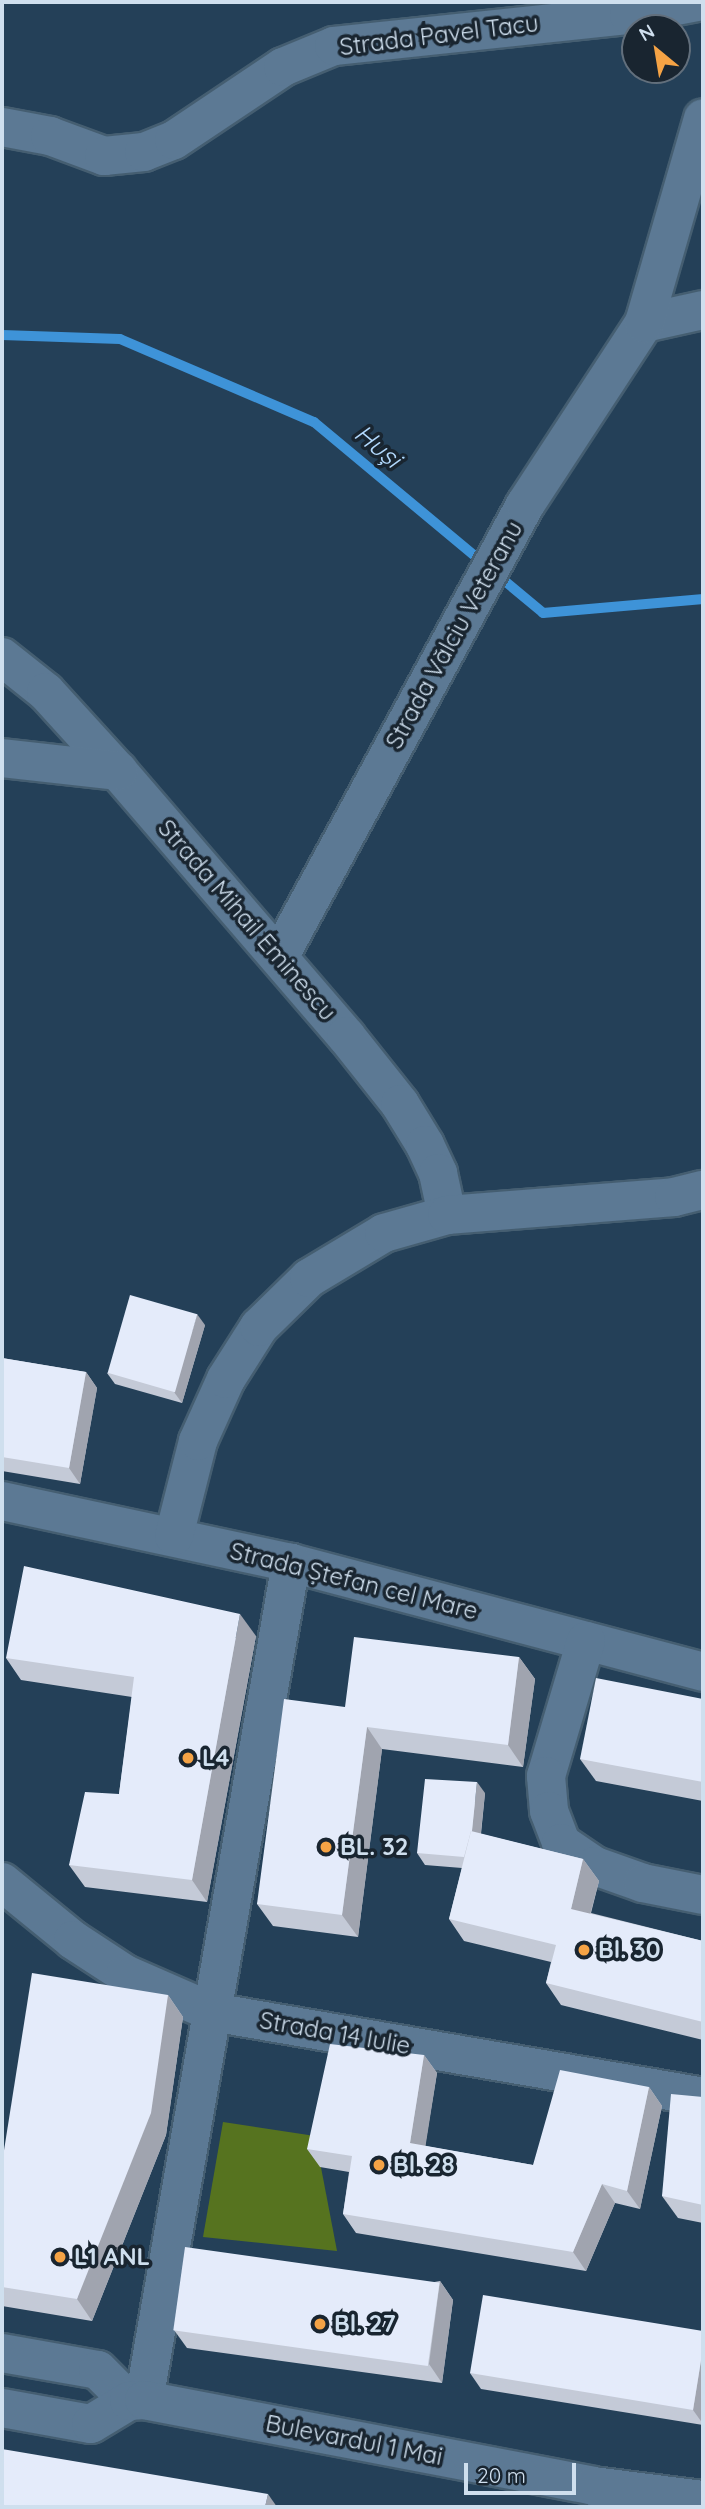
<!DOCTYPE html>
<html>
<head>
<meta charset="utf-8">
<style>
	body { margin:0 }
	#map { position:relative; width:705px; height:2509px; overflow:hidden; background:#244058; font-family:Quicksand,sans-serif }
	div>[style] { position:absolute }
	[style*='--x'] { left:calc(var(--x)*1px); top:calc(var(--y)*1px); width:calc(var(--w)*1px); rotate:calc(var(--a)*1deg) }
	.green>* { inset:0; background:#56731f }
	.stream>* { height:10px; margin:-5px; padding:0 5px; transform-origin:5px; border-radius:5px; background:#3e93d8 }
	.roads { filter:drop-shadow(2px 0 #455e71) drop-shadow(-2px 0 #455e71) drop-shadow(0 2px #455e71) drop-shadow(0 -2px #455e71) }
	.minor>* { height:38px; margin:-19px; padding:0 19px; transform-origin:19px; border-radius:19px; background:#5c7994 }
	.wall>* { inset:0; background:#c4cad7 }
	.shaded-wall>* { inset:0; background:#a0a4af }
	.building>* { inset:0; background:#e4ebfa; transform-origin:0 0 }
	.dots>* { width:19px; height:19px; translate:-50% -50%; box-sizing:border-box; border:4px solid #192530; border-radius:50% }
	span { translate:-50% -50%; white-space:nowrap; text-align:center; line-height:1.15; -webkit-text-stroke:7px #192530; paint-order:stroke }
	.street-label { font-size:24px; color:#cfdfee }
	.poi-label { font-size:24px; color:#cfdfee; font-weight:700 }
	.left { translate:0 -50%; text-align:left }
	.water-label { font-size:26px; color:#b2d9fd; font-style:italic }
	.frame { position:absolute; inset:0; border:4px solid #cfdfee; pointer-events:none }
	.north { position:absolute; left:621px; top:14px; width:70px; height:70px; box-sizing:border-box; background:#192530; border:2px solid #626f7c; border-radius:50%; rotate:330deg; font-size:19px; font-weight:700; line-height:28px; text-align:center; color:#cfdfee }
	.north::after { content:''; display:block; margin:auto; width:24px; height:32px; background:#f5a345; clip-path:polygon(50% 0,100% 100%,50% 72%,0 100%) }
	.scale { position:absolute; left:464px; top:2463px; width:112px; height:32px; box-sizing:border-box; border:4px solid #cfdfee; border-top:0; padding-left:9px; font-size:21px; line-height:24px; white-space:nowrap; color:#cfdfee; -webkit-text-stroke:5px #192530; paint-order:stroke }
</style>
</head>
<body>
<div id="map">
	<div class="green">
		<i style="clip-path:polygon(223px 2122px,315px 2136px,337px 2251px,203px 2237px)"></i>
	</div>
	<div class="stream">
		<i style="--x:2;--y:335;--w:118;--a:1.9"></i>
		<i style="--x:120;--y:339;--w:211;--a:23.2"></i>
		<i style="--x:314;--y:422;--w:298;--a:39.8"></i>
		<i style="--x:543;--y:613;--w:161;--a:-5"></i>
	</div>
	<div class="roads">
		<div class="minor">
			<i style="--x:2;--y:127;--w:49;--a:10.6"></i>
			<i style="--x:50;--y:136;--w:58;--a:20.3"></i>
			<i style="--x:104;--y:156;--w:40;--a:-5.7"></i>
			<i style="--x:144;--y:152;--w:32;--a:-22"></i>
			<i style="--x:174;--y:140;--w:131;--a:-33.8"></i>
			<i style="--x:283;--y:67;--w:55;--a:-22.4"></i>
			<i style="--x:334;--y:46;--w:297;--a:-6"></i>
			<i style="--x:629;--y:15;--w:69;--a:-10.8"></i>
			<i style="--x:644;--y:323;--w:60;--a:-12.4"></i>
			<i style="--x:2;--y:657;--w:56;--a:38.5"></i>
			<i style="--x:46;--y:692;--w:107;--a:47.7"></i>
			<i style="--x:118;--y:771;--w:350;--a:49.3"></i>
			<i style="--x:346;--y:1036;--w:87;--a:51.5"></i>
			<i style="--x:400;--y:1104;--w:48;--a:58.6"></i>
			<i style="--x:425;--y:1145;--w:31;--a:65"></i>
			<i style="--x:438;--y:1173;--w:43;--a:77.9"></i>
			<i style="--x:2;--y:758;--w:117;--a:6.4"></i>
			<i style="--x:279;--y:957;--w:515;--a:-61.44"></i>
			<i style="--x:525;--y:505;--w:217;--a:-56.8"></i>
			<i style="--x:644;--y:323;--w:213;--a:-73.9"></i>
			<i style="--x:2;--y:1501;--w:296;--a:12.1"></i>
			<i style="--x:291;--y:1563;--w:426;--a:14.8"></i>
			<i style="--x:174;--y:1536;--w:98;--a:-75.8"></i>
			<i style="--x:198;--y:1441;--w:68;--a:-65.7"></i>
			<i style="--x:226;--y:1379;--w:62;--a:-57.6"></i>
			<i style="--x:259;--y:1327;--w:70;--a:-44.4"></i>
			<i style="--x:309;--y:1278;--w:87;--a:-31"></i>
			<i style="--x:384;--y:1233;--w:66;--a:-15.9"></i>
			<i style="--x:447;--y:1215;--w:228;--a:-4.5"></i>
			<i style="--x:674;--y:1197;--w:30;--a:-14"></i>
			<i style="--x:586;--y:1641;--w:141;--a:106.5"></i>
			<i style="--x:546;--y:1776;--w:35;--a:85"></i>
			<i style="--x:549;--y:1811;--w:34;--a:69"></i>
			<i style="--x:561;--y:1843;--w:41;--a:34.1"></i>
			<i style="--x:595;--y:1866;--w:51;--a:19.5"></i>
			<i style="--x:643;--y:1883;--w:61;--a:11.3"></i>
			<i style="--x:2;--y:1882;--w:92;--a:39.2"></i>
			<i style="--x:73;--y:1940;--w:62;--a:33.2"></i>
			<i style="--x:125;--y:1974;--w:95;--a:23.6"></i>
			<i style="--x:212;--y:2012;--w:498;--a:9.8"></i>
			<i style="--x:2;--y:2353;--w:97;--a:10"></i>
			<i style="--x:98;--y:2370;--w:44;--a:45"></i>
			<i style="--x:144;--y:2400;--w:850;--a:-80.04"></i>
			<i style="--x:2;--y:2408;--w:90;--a:10.2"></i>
			<i style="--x:91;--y:2424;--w:44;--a:-31.2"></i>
			<i style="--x:129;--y:2401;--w:15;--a:-4"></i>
			<i style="--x:144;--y:2400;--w:457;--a:10.8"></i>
			<i style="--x:593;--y:2486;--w:111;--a:7.3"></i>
		</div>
	</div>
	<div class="wall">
		<i style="clip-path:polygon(205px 1325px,182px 1403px,115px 1384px,107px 1373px)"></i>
		<i style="clip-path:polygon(2px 1358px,86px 1372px,97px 1388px,80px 1484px,2px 1471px)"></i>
		<i style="clip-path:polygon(256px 1636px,207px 1902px,85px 1887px,69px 1865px,119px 1794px,132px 1697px,21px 1680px,6px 1658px)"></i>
		<i style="clip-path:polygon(519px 1657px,535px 1679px,523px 1767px,382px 1749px,358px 1937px,273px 1926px,257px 1904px,345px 1707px)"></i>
		<i style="clip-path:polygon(703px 1699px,703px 1801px,596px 1781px,580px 1759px)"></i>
		<i style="clip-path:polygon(485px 1793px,481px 1834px,583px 1859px,599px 1881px,591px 1913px,703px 1941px,703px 2040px,561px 2005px,546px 1983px,551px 1962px,464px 1941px,449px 1919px,462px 1868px,425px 1865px,417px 1853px)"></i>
		<i style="clip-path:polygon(168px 1995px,183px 2017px,166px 2135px,92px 2321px,2px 2306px,2px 2163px)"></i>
		<i style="clip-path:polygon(424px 2055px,437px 2073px,425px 2146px,533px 2165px,649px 2087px,662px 2106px,640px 2209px,615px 2203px,586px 2271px,356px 2233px,343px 2214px,349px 2172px,320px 2167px,307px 2149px)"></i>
		<i style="clip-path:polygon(703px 2097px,703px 2223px,678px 2218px,662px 2196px)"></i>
		<i style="clip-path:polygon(440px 2281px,453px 2300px,442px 2383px,187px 2348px,174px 2330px)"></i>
		<i style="clip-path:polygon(703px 2331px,703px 2425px,481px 2389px,470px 2373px)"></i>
	</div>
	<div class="shaded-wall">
		<i style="clip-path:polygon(197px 1314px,205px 1325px,182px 1403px,174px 1392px)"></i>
		<i style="clip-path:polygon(86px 1372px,97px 1388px,80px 1484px,69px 1468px)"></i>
		<i style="clip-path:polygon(240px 1614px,256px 1636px,207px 1902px,192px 1880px)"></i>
		<i style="clip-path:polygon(519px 1657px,535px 1679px,523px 1767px,508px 1745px)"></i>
		<i style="clip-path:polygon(367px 1727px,382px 1749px,358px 1937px,342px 1915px)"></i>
		<i style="clip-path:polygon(477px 1782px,485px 1793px,477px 1869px,469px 1858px)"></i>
		<i style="clip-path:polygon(583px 1859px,599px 1881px,586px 1930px,571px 1909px)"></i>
		<i style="clip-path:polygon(168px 1995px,183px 2017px,166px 2135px,92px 2321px,77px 2299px)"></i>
		<i style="clip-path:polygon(424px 2055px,437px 2073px,423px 2162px,410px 2143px)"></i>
		<i style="clip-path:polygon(649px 2087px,662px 2106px,640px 2209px,627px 2191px)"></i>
		<i style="clip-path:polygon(602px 2184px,615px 2203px,586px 2271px,573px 2252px)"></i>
		<i style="clip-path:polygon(440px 2281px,453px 2300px,442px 2383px,429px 2364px)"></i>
		<i style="clip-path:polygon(703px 2348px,703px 2424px,693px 2410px)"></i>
		<i style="clip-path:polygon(268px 2494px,277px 2507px,265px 2507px)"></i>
	</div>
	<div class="building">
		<i style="left:130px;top:1295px;width:70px;height:81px;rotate:16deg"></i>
		<i style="clip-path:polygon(2px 1358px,86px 1372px,69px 1468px,2px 1457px)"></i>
		<i style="clip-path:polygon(24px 1566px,240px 1614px,192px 1880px,69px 1865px,85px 1792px,119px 1794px,134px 1677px,6px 1658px)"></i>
		<i style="clip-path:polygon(354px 1637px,519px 1657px,508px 1745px,367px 1727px,342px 1915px,257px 1904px,284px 1699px,345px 1707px)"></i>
		<i style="clip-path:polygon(596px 1678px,703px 1699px,703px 1782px,580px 1759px)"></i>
		<i style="clip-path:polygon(425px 1779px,477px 1782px,472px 1831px,471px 1831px,464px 1857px,417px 1853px)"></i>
		<i style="clip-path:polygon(471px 1831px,583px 1859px,571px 1909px,703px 1941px,703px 2022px,546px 1983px,556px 1945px,449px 1919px)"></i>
		<i style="clip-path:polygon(32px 1973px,168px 1995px,151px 2113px,77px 2299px,2px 2287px,2px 2163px)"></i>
		<i style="clip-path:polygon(330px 2044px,424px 2055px,410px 2143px,533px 2165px,560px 2070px,649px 2087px,627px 2191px,602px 2184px,573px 2252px,343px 2214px,352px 2156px,307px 2149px)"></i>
		<i style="clip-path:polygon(671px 2094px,703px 2097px,703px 2205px,662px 2196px)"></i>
		<i style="left:185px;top:2247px;width:257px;height:84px;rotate:8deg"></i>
		<i style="clip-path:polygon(483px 2295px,703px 2331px,703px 2348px,693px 2410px,470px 2373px)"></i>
		<i style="clip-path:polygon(2px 2449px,268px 2494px,265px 2507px,2px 2507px)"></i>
	</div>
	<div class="dots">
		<i style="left:188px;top:1758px;background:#f5a345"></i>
		<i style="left:326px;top:1847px;background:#f5a345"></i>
		<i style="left:584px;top:1950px;background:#f5a345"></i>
		<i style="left:379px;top:2165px;background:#f5a345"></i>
		<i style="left:60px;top:2257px;background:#f5a345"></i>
		<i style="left:320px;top:2324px;background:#f5a345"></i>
	</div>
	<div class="street-label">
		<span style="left:439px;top:35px;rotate:-7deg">Strada Pavel Tacu</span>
		<span style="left:454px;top:635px;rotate:-61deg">Strada Vălciu Veteranu</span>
		<span style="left:247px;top:920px;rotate:49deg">Strada Mihail Eminescu</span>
		<span style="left:354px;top:1581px;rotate:14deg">Strada Ștefan cel Mare</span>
		<span style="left:335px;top:2033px;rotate:10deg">Strada 14 Iulie</span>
		<span style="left:354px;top:2440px;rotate:11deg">Bulevardul 1 Mai</span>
	</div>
	<div class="poi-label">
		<span class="left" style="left:202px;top:1758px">L4</span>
		<span class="left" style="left:340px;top:1847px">BL. 32</span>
		<span class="left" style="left:598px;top:1950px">Bl. 30</span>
		<span class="left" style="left:393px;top:2165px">Bl. 28</span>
		<span class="left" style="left:74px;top:2257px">L1 ANL</span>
		<span class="left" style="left:334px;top:2324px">Bl. 27</span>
	</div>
	<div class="water-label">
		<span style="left:378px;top:446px;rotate:40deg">Huși</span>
	</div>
	<div class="frame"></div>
	<div class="north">N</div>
	<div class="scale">20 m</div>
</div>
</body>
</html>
